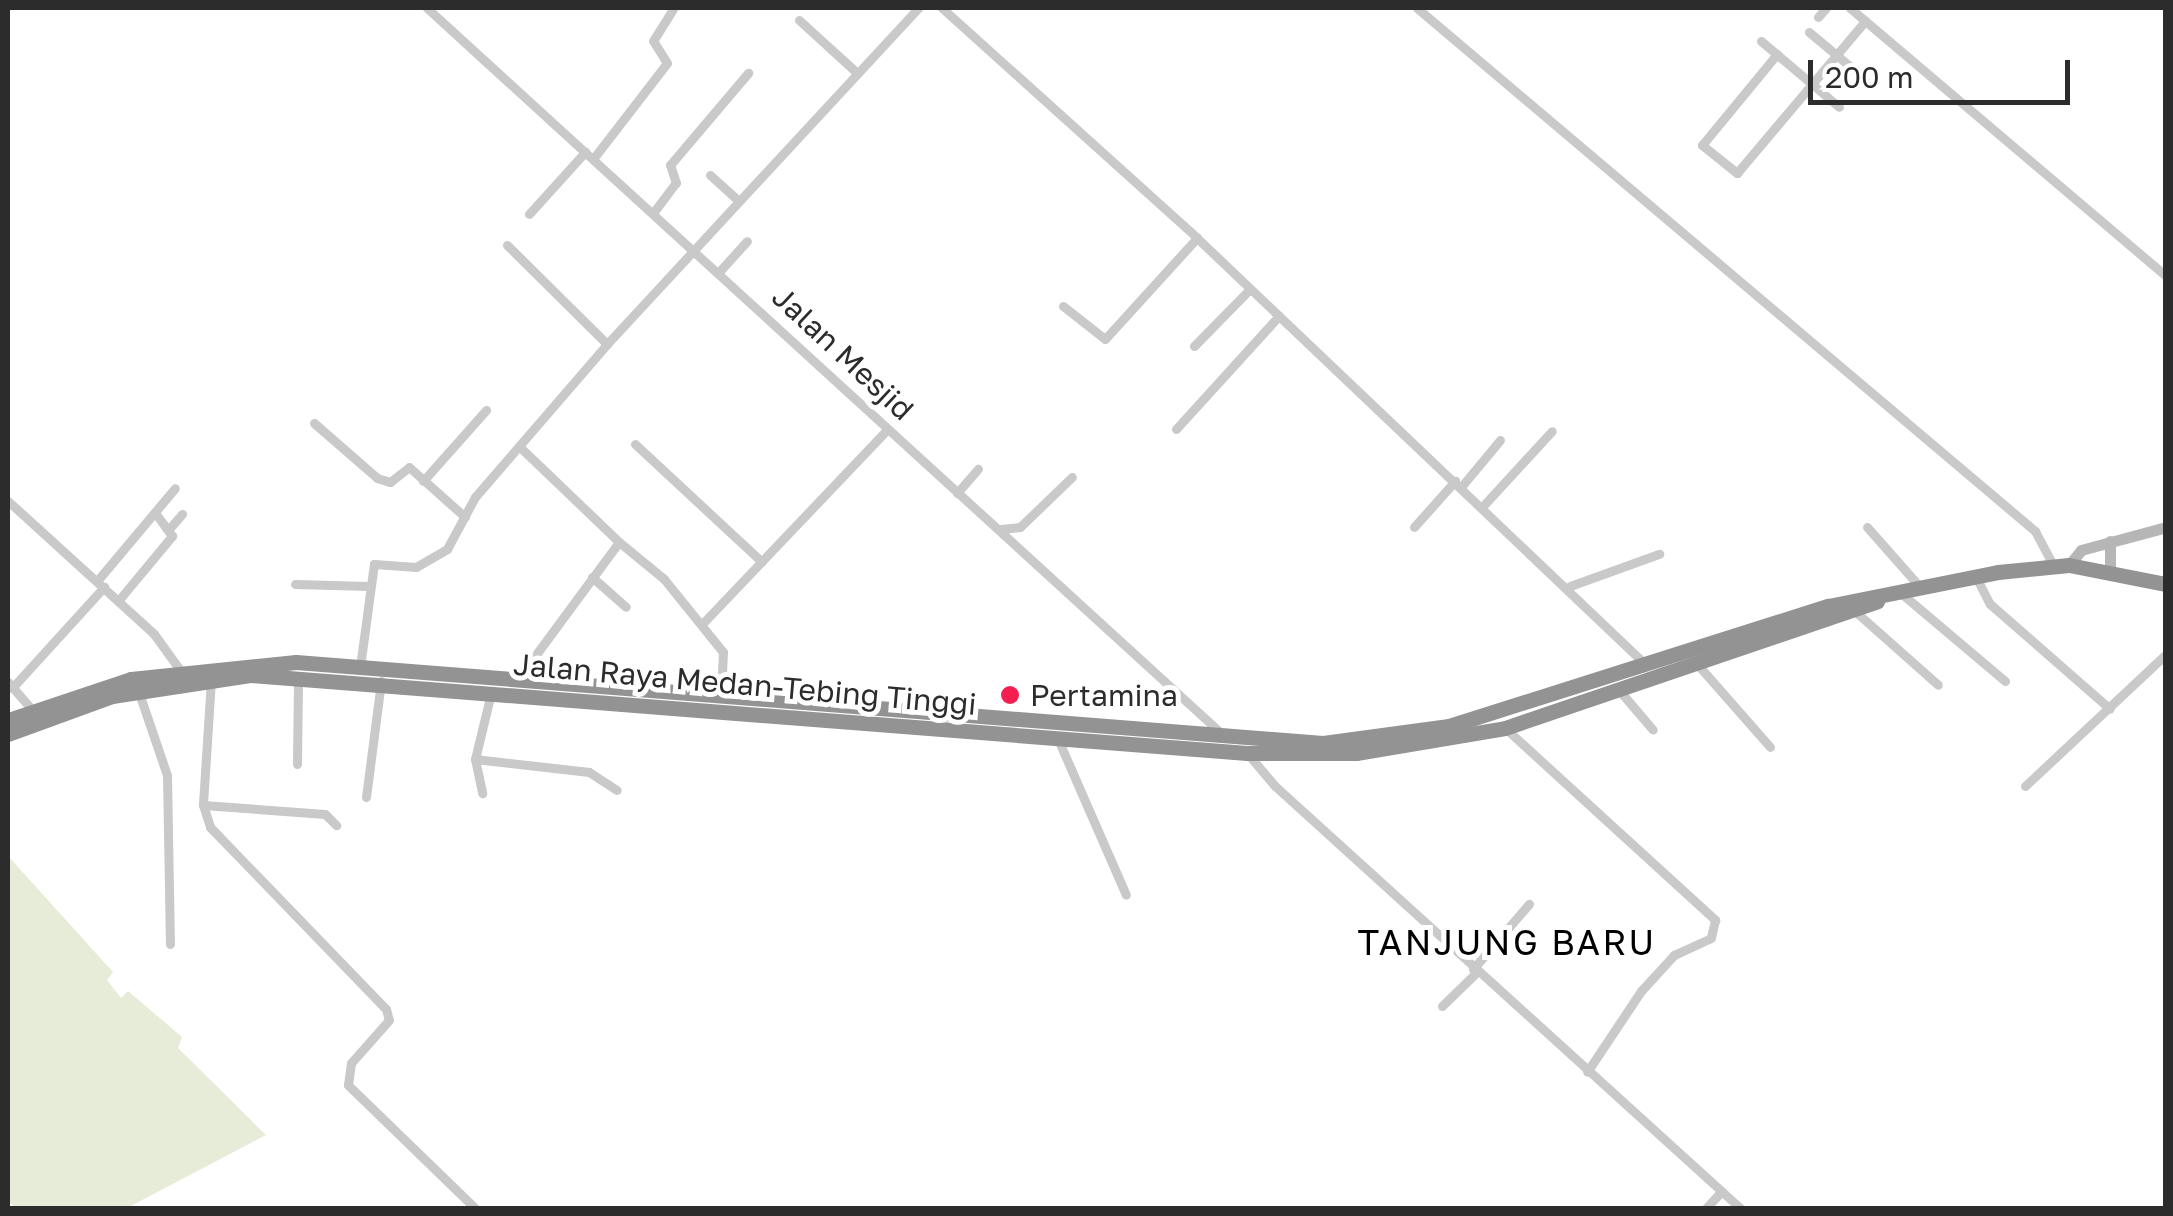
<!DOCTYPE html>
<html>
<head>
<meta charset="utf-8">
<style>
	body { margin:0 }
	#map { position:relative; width:2173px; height:1216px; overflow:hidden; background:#fff; font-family:"Golos Text",sans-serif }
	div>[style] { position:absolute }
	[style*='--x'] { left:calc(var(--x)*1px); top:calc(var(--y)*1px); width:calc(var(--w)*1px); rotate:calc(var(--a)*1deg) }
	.green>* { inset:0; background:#e6ecd8 }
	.street>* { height:9px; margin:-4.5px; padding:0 4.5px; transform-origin:4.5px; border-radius:4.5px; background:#c9c9c9 }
	.secondary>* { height:11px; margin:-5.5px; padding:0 5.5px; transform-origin:5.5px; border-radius:5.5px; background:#b6b6b6 }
	.highway>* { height:15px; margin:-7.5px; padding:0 7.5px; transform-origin:7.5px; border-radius:7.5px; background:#939393 }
	.dots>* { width:28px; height:28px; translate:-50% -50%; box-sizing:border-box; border:5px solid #fff; border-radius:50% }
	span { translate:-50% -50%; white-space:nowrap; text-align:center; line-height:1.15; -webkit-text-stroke:10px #fff; paint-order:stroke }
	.street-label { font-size:30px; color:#2c2c2c }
	.poi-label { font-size:30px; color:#2c2c2c }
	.left { translate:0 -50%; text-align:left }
	.quarter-label { font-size:35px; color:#000; letter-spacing:2.5px }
	.frame { position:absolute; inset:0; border:10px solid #2c2c2c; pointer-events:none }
	.scale { position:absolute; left:1808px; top:60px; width:262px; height:45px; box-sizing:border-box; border:5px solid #2c2c2c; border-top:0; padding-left:12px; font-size:30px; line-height:35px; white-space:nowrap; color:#2c2c2c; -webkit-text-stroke:8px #fff; paint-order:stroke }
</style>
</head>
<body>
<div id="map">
	<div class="green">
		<i style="clip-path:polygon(8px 856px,113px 972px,107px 980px,121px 998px,128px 991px,182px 1037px,178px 1048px,266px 1135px,127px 1208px,16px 1208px,8px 1202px)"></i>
	</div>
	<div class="street">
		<i style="--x:427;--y:8;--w:1077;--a:42.4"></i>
		<i style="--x:942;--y:8;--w:343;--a:42"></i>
		<i style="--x:1197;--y:238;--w:620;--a:43.56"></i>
		<i style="--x:1417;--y:8;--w:810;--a:40.24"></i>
		<i style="--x:2035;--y:531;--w:40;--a:62"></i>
		<i style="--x:1850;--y:8;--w:414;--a:40.3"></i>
		<i style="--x:1818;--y:17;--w:12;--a:-48"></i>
		<i style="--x:799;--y:20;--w:74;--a:42.3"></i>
		<i style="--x:1809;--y:32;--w:73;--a:40"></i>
		<i style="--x:1761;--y:41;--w:102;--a:40.2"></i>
		<i style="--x:1777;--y:54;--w:118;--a:129.5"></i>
		<i style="--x:1702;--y:145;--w:45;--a:38.7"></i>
		<i style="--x:1737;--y:173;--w:199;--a:-49.9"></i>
		<i style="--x:593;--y:159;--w:121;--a:-52.4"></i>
		<i style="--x:667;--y:63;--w:26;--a:-122"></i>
		<i style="--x:653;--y:41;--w:39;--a:-58"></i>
		<i style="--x:710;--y:175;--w:36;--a:42"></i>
		<i style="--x:653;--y:213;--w:38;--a:-53"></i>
		<i style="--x:676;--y:183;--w:19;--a:-108"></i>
		<i style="--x:670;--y:165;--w:121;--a:-49.7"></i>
		<i style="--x:529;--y:214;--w:84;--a:-47.9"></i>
		<i style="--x:507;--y:245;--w:141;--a:44.7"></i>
		<i style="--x:718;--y:273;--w:43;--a:-47.8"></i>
		<i style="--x:1063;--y:306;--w:53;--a:38.2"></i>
		<i style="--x:1105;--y:339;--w:137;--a:-47.7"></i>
		<i style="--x:1194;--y:346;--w:80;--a:-45.5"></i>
		<i style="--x:314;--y:423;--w:84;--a:41.1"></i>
		<i style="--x:377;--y:478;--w:14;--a:17"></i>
		<i style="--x:390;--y:482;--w:24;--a:-38"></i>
		<i style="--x:409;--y:467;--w:75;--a:41.8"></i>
		<i style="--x:1176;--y:429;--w:153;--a:-47.7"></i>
		<i style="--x:635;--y:444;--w:173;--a:42.9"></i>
		<i style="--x:423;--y:481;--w:95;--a:-48.4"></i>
		<i style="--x:1461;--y:487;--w:61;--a:-50.3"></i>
		<i style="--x:957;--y:493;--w:32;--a:-49"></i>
		<i style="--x:8;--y:501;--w:197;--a:42.3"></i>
		<i style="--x:154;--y:634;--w:44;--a:54.2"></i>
		<i style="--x:1482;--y:507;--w:103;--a:-47.4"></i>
		<i style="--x:1414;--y:527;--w:62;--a:-48.3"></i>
		<i style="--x:1867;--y:527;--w:81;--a:48.5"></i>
		<i style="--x:169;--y:529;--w:20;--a:-49"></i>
		<i style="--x:1001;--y:529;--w:19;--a:-6"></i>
		<i style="--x:1020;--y:527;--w:72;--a:-43.9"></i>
		<i style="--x:619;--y:542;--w:58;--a:39.4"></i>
		<i style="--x:664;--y:579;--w:94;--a:51.1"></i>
		<i style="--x:723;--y:652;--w:41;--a:92.8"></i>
		<i style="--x:592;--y:577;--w:45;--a:41.4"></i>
		<i style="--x:1976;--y:577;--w:30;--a:63"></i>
		<i style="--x:1990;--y:604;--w:159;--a:41.2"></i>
		<i style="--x:97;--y:581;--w:121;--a:-50"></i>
		<i style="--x:295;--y:584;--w:74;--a:1.5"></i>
		<i style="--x:1570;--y:586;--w:95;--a:-19.8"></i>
		<i style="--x:1902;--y:594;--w:135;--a:40.2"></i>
		<i style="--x:118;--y:601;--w:85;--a:-50.3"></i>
		<i style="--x:172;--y:536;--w:27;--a:-126"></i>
		<i style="--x:1857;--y:613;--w:108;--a:41.6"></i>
		<i style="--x:703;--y:623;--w:268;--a:-46.4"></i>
		<i style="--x:1698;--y:665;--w:109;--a:48.7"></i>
		<i style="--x:360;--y:667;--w:104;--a:-82.3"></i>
		<i style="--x:374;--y:564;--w:42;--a:4.1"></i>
		<i style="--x:416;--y:567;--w:36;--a:-30"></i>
		<i style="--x:447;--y:549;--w:59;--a:-61.7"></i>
		<i style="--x:475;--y:497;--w:202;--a:-49.2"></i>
		<i style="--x:607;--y:344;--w:458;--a:-47.2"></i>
		<i style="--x:518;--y:679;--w:170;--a:-53.6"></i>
		<i style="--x:619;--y:542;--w:137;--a:-136.2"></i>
		<i style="--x:211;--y:680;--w:125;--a:93.7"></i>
		<i style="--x:203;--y:805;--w:23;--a:72"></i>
		<i style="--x:210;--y:827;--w:253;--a:46"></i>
		<i style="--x:386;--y:1009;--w:11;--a:75"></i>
		<i style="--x:389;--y:1020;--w:57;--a:131.5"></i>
		<i style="--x:351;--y:1063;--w:22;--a:98"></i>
		<i style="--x:348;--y:1085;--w:177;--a:44.1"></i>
		<i style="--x:8;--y:682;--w:37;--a:49"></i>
		<i style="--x:12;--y:688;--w:137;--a:-47.7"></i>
		<i style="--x:138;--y:690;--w:90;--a:71.2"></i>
		<i style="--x:167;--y:775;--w:169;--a:89"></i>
		<i style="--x:1619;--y:690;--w:52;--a:49.6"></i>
		<i style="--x:491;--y:693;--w:68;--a:103.6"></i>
		<i style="--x:475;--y:759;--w:115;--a:6.5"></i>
		<i style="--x:589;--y:772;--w:33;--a:33"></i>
		<i style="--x:1505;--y:728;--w:285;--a:42.4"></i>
		<i style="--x:1715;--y:920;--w:18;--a:103"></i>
		<i style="--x:1711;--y:938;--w:41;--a:155.3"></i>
		<i style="--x:1674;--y:955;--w:49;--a:132.5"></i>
		<i style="--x:1641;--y:991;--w:97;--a:123.7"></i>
		<i style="--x:1057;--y:737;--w:172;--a:66.4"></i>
		<i style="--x:1247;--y:753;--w:43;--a:49.7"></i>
		<i style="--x:1275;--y:786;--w:628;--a:42.22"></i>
		<i style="--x:475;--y:759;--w:35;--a:78"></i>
		<i style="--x:297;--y:764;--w:88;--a:-89.3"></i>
		<i style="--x:2025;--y:786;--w:193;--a:-43.1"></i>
		<i style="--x:366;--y:797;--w:117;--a:-82.6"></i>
		<i style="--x:203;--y:805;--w:122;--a:4.2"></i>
		<i style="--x:325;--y:814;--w:16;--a:45"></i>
		<i style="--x:1473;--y:969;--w:86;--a:-49.3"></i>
		<i style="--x:1442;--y:1006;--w:49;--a:-44.2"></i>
		<i style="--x:1706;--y:1208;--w:22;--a:-47"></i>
	</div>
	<div class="secondary">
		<i style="--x:2110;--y:541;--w:28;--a:90"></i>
		<i style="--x:2069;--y:565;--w:19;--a:-51"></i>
		<i style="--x:2081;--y:550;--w:88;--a:-15.1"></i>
	</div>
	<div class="highway">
		<i style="--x:8;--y:720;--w:130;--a:-18.4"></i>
		<i style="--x:131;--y:679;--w:166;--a:-5.9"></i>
		<i style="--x:296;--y:662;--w:1030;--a:4.51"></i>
		<i style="--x:1323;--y:743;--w:127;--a:-7.7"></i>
		<i style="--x:1449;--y:726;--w:398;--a:-17.6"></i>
		<i style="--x:1828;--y:606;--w:173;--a:-11.3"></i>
		<i style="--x:1998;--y:572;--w:71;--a:-5.6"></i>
		<i style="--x:2069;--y:565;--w:99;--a:11.1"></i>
		<i style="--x:8;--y:734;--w:111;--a:-20.1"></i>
		<i style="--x:112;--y:696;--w:141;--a:-8.6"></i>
		<i style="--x:251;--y:675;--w:999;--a:4.48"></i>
		<i style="--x:1247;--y:753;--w:109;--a:0"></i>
		<i style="--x:1356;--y:753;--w:151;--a:-9.5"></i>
		<i style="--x:1505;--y:728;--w:393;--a:-18.8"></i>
	</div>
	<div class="dots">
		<i style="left:1010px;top:695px;background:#f41e50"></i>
	</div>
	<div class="street-label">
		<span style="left:843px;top:353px;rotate:43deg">Jalan Mesjid</span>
		<span style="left:745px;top:684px;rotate:5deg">Jalan Raya Medan-Tebing Tinggi</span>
	</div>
	<div class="poi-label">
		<span class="left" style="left:1030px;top:695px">Pertamina</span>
	</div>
	<div class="quarter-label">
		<span style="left:1507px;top:942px">TANJUNG BARU</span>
	</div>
	<div class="frame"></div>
	<div class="scale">200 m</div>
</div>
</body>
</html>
